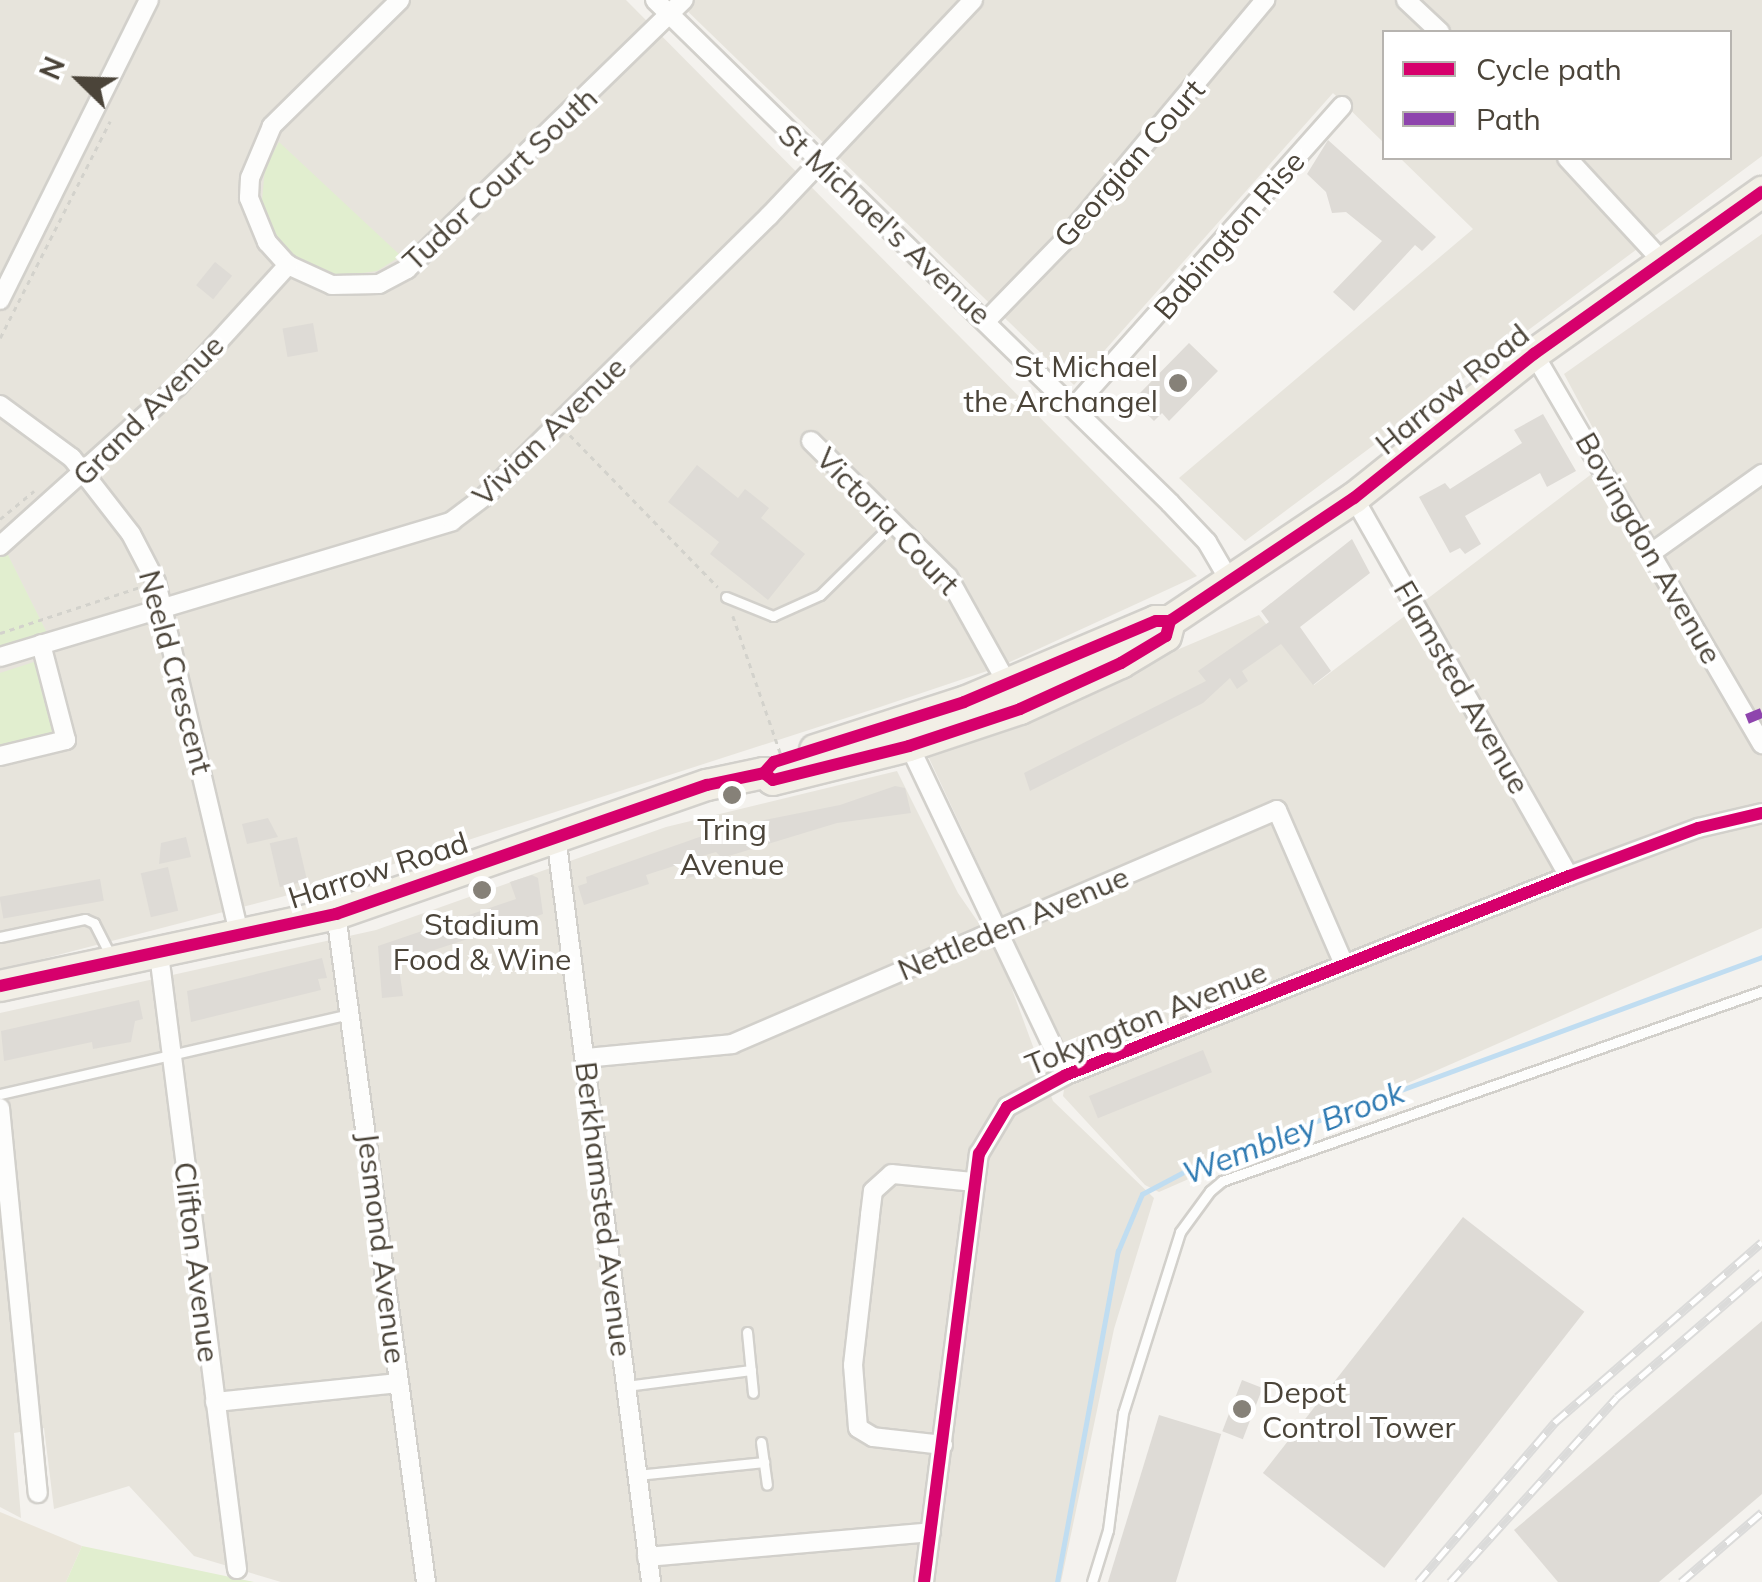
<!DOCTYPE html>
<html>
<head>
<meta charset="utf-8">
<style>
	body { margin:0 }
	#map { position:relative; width:1762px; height:1582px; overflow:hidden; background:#f4f2ee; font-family:Mulish,sans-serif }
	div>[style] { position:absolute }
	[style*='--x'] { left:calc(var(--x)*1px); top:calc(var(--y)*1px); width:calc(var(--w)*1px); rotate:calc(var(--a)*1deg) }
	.residential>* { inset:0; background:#e7e4dc }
	.education>* { inset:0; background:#eae5da }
	.green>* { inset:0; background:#e1eecf }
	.stream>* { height:5px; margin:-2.5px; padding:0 2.5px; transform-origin:2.5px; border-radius:2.5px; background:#c0ddf1 }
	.building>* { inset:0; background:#dedbd6; transform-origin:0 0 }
	.path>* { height:2.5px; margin-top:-1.25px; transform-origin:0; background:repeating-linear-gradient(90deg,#d3d2cc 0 5px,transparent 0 10px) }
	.roads { filter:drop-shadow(2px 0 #d2d0cb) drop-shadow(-2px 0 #d2d0cb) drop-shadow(0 2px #d2d0cb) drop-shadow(0 -2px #d2d0cb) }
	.lane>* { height:9px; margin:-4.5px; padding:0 4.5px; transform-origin:4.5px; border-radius:4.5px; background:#fdfdfc }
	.street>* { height:18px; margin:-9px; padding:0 9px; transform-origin:9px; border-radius:9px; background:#fdfdfc }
	.primary>* { height:30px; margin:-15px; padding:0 15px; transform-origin:15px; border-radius:15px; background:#f2efe6 }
	.rail>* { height:9px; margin-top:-4.5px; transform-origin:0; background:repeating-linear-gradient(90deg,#fff 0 15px,#dbdbda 0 30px); box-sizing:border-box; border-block:2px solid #dbdbda }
	.quiet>* { height:10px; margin-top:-5px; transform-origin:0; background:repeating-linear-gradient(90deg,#8e44ad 0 20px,transparent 0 30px) }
	.cycleway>* { height:12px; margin:-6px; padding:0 6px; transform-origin:6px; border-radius:6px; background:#d6006c }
	.dots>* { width:28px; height:28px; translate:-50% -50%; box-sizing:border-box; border:5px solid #fff; border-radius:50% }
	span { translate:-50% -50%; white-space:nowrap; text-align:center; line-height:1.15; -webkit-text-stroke:8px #fff; paint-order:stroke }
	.street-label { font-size:30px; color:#4b4439 }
	.poi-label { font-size:30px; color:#4b4439 }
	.right { translate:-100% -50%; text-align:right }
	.left { translate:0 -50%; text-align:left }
	.water-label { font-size:32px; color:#2e7ab2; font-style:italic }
	.legend { position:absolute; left:1382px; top:30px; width:350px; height:130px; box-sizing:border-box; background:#fff; border:2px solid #b7b4b0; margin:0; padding:12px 18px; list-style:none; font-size:30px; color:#4b4439 }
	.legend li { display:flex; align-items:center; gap:20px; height:50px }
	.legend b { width:50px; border:2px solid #b7b4b0 }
	.north { position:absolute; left:30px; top:30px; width:100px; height:100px; -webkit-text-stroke:8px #fff; paint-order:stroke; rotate:293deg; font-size:28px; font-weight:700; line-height:40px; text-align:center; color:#4b4439 }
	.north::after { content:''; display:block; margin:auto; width:35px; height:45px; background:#4b4439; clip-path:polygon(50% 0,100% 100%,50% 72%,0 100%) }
</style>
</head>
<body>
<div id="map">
	<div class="residential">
		<i style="clip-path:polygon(0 0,626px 0,1197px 576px,999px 667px,877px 708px,335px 883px,0 970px)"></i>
		<i style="clip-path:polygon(676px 0,1762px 0,1762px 156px,1245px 541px,1179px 478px,1473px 229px,1400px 158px,1730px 158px,1730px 32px,1384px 32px,1384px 143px,1333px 93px,1074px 385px)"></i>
		<i style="clip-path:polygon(1762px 234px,1762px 928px,1159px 1192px,1145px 1185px,1063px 1096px,1069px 1058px,928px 756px,1259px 615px,1314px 685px,1610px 460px,1564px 374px)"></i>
		<i style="clip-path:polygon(897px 771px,958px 893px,998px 951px,1053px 1101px,1154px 1198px,1114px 1329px,1061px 1582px,281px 1582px,194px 1556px,129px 1486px,54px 1509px,44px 1428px,14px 1433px,21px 1518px,0 1507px,0 1013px,376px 930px,666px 827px)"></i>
	</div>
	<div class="education">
		<i style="clip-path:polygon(0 1512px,82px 1546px,66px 1582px,0 1582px)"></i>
	</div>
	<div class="green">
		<i style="clip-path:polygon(279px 142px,401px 256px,377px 271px,340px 276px,291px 256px,273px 231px,262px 200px,265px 168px)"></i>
		<i style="clip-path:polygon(6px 551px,47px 633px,0 648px,0 556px)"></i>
		<i style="clip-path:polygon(40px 660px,59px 737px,0 750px,0 673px)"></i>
		<i style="clip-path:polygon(82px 1546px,254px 1582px,66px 1582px)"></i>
	</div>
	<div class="stream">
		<i style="--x:1057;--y:1582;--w:337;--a:-79.6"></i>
		<i style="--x:1118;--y:1251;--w:62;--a:-67.2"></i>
		<i style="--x:1142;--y:1194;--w:62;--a:-27.8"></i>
		<i style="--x:1197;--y:1165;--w:602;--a:-20.21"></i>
	</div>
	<div class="building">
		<i style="clip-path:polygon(1328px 140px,1436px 237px,1422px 251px,1415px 245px,1354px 311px,1333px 292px,1382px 241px,1346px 212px,1332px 213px,1326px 192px,1307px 174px)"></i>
		<i style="left:215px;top:262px;width:22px;height:30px;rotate:39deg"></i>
		<i style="left:313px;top:323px;width:29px;height:31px;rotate:80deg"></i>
		<i style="clip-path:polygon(1189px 343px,1218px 371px,1169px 421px,1162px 413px,1154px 421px,1140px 407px,1146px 401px,1139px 394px)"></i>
		<i style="clip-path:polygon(1543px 414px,1576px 471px,1547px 487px,1540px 473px,1465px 516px,1481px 544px,1465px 554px,1460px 548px,1450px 553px,1419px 497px,1445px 483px,1450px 489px,1522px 443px,1514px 430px)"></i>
		<i style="clip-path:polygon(697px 465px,738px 498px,745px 489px,769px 508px,761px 518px,805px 554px,768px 600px,710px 554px,719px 542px,668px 502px)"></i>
		<i style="clip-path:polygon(1352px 539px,1370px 573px,1300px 627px,1331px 671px,1313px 685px,1281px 644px,1242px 671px,1248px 681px,1237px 689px,1230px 678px,1203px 703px,1030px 791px,1024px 773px,1206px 681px,1198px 671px,1269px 622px,1261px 611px)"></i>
		<i style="clip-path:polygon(895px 786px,905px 788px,911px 813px,837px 823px,722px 858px,716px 852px,695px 858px,701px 874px,682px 880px,677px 865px,646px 875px,649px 884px,584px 905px,578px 886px,587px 883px,586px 877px,725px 828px,840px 805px)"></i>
		<i style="clip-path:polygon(268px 818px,278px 837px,247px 844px,242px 824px)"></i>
		<i style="clip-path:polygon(186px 837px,191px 857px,159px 864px,161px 843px)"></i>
		<i style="left:297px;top:837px;width:45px;height:28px;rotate:77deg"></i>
		<i style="left:168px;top:867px;width:45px;height:28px;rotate:77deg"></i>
		<i style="clip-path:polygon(532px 875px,538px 878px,543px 914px,398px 962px,403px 996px,382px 998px,378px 946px,516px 899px,510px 882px)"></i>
		<i style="left:100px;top:879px;width:22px;height:102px;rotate:80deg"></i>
		<i style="clip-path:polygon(322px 958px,327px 978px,318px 979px,321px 990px,191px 1022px,187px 991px)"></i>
		<i style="clip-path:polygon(139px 1000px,143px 1019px,135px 1021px,131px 1042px,93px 1049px,92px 1042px,4px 1061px,1px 1031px)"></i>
		<i style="left:1203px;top:1050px;width:24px;height:123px;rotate:68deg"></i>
		<i style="left:1463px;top:1217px;width:154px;height:325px;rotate:38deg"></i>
		<i style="clip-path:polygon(1762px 1321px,1762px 1494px,1659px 1582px,1558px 1582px,1514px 1530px)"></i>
		<i style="left:1242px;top:1380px;width:22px;height:55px;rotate:21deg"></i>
		<i style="left:1159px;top:1415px;width:65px;height:175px;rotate:17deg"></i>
	</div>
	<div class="path">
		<i style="--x:0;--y:338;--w:243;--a:-63.1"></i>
		<i style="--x:570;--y:435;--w:212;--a:45.8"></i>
		<i style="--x:0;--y:519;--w:44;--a:-39.5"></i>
		<i style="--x:733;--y:616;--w:147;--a:70.9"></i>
		<i style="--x:0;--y:633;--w:147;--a:-18.2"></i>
	</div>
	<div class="roads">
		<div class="lane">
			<i style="--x:726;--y:597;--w:51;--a:22"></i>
			<i style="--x:773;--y:616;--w:51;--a:-24.1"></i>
			<i style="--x:820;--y:595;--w:103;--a:-44.6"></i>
			<i style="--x:0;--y:937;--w:87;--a:-12"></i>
			<i style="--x:85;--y:919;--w:10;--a:24"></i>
			<i style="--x:94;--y:923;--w:35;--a:63"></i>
			<i style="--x:0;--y:1094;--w:357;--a:-12.9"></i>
			<i style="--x:747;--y:1332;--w:61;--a:84.4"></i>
			<i style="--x:626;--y:1386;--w:126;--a:-7.3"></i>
			<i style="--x:761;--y:1442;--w:43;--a:82.1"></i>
			<i style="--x:637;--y:1475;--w:128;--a:-5.8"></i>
			<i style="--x:1092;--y:1582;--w:54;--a:-72.9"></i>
			<i style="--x:1108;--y:1530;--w:118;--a:-82.7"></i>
			<i style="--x:1123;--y:1413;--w:190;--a:-72.5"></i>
			<i style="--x:1180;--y:1232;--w:51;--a:-53.8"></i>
			<i style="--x:1210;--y:1191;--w:16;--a:-40"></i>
			<i style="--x:1222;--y:1181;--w:572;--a:-19.38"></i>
		</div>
		<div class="street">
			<i style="--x:400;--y:0;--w:180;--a:135.5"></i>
			<i style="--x:272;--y:126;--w:56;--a:112.9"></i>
			<i style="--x:250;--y:178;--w:20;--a:93"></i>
			<i style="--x:249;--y:198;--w:48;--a:67.8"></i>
			<i style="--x:267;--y:242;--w:31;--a:48"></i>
			<i style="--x:288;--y:265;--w:48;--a:24.4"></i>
			<i style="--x:332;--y:285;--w:47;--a:-1.2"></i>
			<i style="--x:379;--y:284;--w:32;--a:-28"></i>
			<i style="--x:407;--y:269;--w:386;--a:-44.2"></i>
			<i style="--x:655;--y:0;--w:720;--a:44.32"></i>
			<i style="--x:1170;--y:503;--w:54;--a:46.5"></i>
			<i style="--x:1207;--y:542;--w:48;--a:59.7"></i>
			<i style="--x:1406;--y:0;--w:47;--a:43.3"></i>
			<i style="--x:1567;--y:158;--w:142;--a:47.3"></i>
			<i style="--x:0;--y:300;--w:335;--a:-63.6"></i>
			<i style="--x:987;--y:320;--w:107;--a:-45.8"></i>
			<i style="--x:1062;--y:243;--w:317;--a:-50.1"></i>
			<i style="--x:1534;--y:354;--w:452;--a:59.7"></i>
			<i style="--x:0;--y:405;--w:89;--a:36.4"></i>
			<i style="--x:72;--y:458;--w:96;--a:52.2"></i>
			<i style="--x:131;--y:534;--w:54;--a:62.5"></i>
			<i style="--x:156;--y:582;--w:364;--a:76.7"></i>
			<i style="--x:1074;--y:407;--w:403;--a:-48.3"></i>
			<i style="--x:811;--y:441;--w:193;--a:44.8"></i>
			<i style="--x:948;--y:577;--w:129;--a:60.9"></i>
			<i style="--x:1354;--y:498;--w:435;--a:60.4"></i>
			<i style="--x:0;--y:546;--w:239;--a:-42"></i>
			<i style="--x:178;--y:386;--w:164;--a:-47.7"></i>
			<i style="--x:1654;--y:551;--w:133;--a:-35.5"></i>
			<i style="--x:0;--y:657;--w:472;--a:-16.7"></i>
			<i style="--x:452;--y:521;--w:41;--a:-37.1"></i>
			<i style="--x:485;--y:496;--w:399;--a:-44.6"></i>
			<i style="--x:769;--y:216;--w:297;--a:-46.6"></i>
			<i style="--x:906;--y:739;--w:372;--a:64.5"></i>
			<i style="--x:0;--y:756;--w:68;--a:-13.6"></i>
			<i style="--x:66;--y:740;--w:99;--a:-104.6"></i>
			<i style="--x:556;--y:836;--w:752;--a:82.74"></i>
			<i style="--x:336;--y:914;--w:674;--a:82.33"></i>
			<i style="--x:159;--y:954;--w:620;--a:82.77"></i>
			<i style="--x:585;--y:1058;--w:148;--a:-5.4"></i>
			<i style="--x:732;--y:1044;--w:593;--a:-23.24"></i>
			<i style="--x:1277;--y:810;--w:168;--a:66.5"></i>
			<i style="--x:0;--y:1108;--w:387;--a:84.4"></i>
			<i style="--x:215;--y:1402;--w:185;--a:-5.9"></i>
			<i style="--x:943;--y:1445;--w:70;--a:-173.5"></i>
			<i style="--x:873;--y:1437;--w:17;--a:-149"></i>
			<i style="--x:858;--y:1428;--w:63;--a:-94.5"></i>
			<i style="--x:853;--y:1365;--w:151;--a:-83.5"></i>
			<i style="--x:870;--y:1215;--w:24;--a:-83"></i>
			<i style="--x:873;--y:1191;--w:25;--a:-42"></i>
			<i style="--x:892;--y:1174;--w:82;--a:5.6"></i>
			<i style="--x:647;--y:1557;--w:285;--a:-5"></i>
			<i style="--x:924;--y:1582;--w:432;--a:-82.7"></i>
			<i style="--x:979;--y:1154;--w:55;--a:-59.2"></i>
			<i style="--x:1007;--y:1107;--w:67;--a:-28.5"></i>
			<i style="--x:1066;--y:1075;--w:541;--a:-21.59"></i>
			<i style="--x:1569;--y:876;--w:138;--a:-20.4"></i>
			<i style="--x:1698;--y:828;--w:66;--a:-13.2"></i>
		</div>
		<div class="primary">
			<i style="--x:815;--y:750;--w:157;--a:-17.9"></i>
			<i style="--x:964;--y:702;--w:208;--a:-22.9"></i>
			<i style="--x:1156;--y:621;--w:14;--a:0"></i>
			<i style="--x:1170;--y:621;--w:221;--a:-33.8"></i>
			<i style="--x:1354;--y:498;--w:231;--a:-38.7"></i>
			<i style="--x:1534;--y:354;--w:280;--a:-35.4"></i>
			<i style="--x:0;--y:986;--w:344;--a:-12.1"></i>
			<i style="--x:336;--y:914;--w:393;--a:-19.2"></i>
			<i style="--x:707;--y:785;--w:58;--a:-11.9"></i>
			<i style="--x:764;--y:773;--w:11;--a:38"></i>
			<i style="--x:773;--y:780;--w:140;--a:-14"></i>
			<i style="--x:909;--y:746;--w:117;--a:-18.4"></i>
			<i style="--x:1020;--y:709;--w:111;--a:-24.5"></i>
			<i style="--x:1121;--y:663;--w:52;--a:-31"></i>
			<i style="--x:1166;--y:636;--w:16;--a:-75"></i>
		</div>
	</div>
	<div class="rail">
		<i style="--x:1418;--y:1582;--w:211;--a:-49.4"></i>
		<i style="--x:1555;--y:1422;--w:274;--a:-41"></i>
		<i style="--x:1450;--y:1582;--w:249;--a:-47.9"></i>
		<i style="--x:1617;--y:1397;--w:191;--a:-40.8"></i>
		<i style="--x:1681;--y:1582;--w:107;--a:-40.8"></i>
	</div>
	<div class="quiet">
		<i style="--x:1747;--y:719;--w:16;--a:-22"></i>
	</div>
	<div class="cycleway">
		<i style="--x:764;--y:773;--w:15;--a:-48"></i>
		<i style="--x:774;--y:762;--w:199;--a:-17.5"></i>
		<i style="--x:964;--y:702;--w:208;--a:-22.9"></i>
		<i style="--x:1156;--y:621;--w:14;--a:0"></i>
		<i style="--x:1170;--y:621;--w:221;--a:-33.8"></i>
		<i style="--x:1354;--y:498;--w:231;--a:-38.7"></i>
		<i style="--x:1534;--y:354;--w:280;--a:-35.4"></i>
		<i style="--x:0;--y:986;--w:344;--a:-12.1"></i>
		<i style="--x:336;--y:914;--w:393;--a:-19.2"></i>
		<i style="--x:707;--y:785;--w:58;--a:-11.9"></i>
		<i style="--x:764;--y:773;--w:11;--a:38"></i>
		<i style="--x:773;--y:780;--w:140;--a:-14"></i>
		<i style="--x:909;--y:746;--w:117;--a:-18.4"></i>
		<i style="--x:1020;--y:709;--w:111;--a:-24.5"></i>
		<i style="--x:1121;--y:663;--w:52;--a:-31"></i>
		<i style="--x:1166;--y:636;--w:16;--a:-75"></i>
		<i style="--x:924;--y:1582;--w:432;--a:-82.7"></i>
		<i style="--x:979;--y:1154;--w:55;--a:-59.2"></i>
		<i style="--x:1007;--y:1107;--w:67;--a:-28.5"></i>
		<i style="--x:1066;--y:1075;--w:541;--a:-21.59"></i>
		<i style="--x:1569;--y:876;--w:138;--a:-20.4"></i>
		<i style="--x:1698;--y:828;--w:66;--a:-13.2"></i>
	</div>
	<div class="dots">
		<i style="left:1178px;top:383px;background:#868178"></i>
		<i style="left:732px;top:795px;background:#868178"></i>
		<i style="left:482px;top:890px;background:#868178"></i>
		<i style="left:1242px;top:1409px;background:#868178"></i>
	</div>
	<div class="street-label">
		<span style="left:1129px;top:163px;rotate:-49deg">Georgian Court</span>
		<span style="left:500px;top:179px;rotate:-43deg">Tudor Court South</span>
		<span style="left:885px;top:224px;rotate:43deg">St Michael's Avenue</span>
		<span style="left:1229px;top:235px;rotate:-49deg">Babington Rise</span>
		<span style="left:1452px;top:389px;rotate:-39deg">Harrow Road</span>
		<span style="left:148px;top:410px;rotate:-45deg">Grand Avenue</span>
		<span style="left:549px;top:431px;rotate:-44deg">Vivian Avenue</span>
		<span style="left:888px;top:521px;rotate:46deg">Victoria Court</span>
		<span style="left:1649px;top:548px;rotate:60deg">Bovingdon Avenue</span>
		<span style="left:176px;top:672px;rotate:75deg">Neeld Crescent</span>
		<span style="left:1462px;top:687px;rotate:60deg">Flamsted Avenue</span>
		<span style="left:378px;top:870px;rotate:-18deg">Harrow Road</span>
		<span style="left:1013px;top:923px;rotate:-23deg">Nettleden Avenue</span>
		<span style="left:1146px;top:1018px;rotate:-22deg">Tokyngton Avenue</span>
		<span style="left:604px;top:1209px;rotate:83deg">Berkhamsted Avenue</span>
		<span style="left:382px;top:1248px;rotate:83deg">Jesmond Avenue</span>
		<span style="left:197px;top:1262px;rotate:83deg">Clifton Avenue</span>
	</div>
	<div class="poi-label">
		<span class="right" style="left:1158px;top:383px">St Michael<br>the Archangel</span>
		<span style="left:732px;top:846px">Tring<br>Avenue</span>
		<span style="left:482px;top:941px">Stadium<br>Food &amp; Wine</span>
		<span class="left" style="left:1262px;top:1409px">Depot<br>Control Tower</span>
	</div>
	<div class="water-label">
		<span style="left:1293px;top:1132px;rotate:-21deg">Wembley Brook</span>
	</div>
	<ul class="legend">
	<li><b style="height:12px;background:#d6006c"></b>Cycle path</li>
	<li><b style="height:12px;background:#8e44ad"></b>Path</li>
	</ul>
	<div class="north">N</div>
</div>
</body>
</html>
